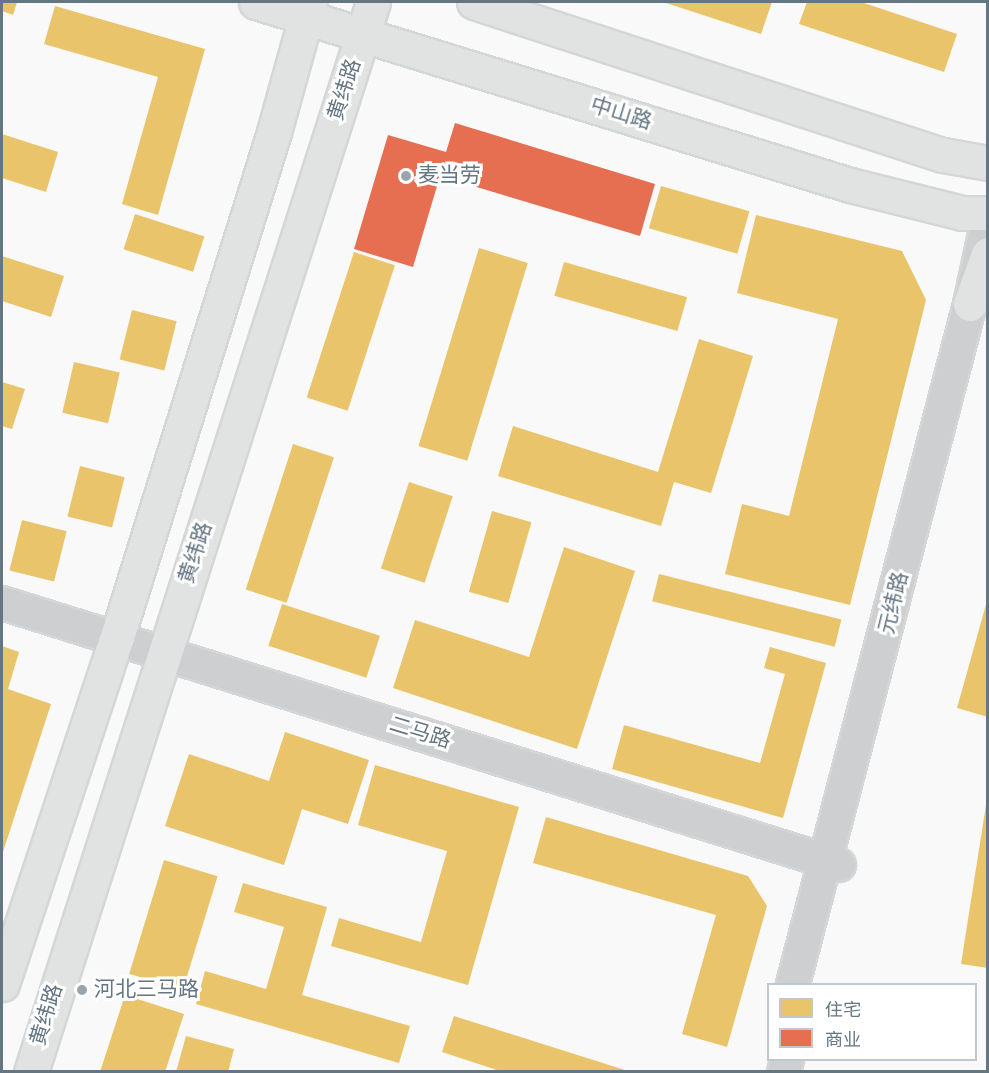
<!DOCTYPE html>
<html>
<head>
<meta charset="utf-8">
<style>
	body { margin:0 }
	#map { position:relative; width:989px; height:1073px; overflow:hidden; background:#f9f9f9; font-family:"Varela Round","Noto Sans SC",sans-serif }
	div>[style] { position:absolute }
	[style*='--x'] { left:calc(var(--x)*1px); top:calc(var(--y)*1px); width:calc(var(--w)*1px); rotate:calc(var(--a)*1deg) }
	.homes>* { inset:0; background:#e9c46a; transform-origin:0 0 }
	.shops>* { inset:0; background:#e76f51 }
	.roads { filter:drop-shadow(2px 0 #d5d6d7) drop-shadow(-2px 0 #d5d6d7) drop-shadow(0 2px #d5d6d7) drop-shadow(0 -2px #d5d6d7) }
	.minor>* { height:32px; margin:-16px; padding:0 16px; transform-origin:16px; border-radius:16px; background:#cecfd0 }
	.major>* { height:33px; margin:-16.5px; padding:0 16.5px; transform-origin:16.5px; border-radius:16.5px; background:#e1e2e2 }
	.dots>* { width:16px; height:16px; translate:-50% -50%; box-sizing:border-box; border:3px solid #fff; border-radius:50% }
	span { translate:-50% -50%; white-space:nowrap; text-align:center; line-height:1.15; -webkit-text-stroke:6px #fff; paint-order:stroke }
	.street-label { font-size:21px; color:#657683 }
	.poi-label { font-size:21px; color:#657683 }
	.left { translate:0 -50%; text-align:left }
	.frame { position:absolute; inset:0; border:3px solid #657683; pointer-events:none }
	.legend { position:absolute; left:767px; top:983px; width:210px; height:78px; box-sizing:border-box; background:#fff; border:2px solid #c1c8cd; margin:0; padding:8px 10px; list-style:none; font-size:18px; color:#657683 }
	.legend li { display:flex; align-items:center; gap:12px; height:30px }
	.legend b { width:30px; border:2px solid #c1c8cd }
</style>
</head>
<body>
<div id="map">
	<div class="homes">
		<i style="clip-path:polygon(2px 2px,17px 2px,13px 15px,2px 11px)"></i>
		<i style="clip-path:polygon(663px 2px,772px 2px,761px 34px)"></i>
		<i style="clip-path:polygon(807px 2px,861px 2px,957px 34px,944px 72px,799px 24px)"></i>
		<i style="clip-path:polygon(55px 6px,205px 49px,158px 215px,122px 204px,158px 77px,44px 44px)"></i>
		<i style="clip-path:polygon(2px 134px,58px 152px,46px 192px,2px 178px)"></i>
		<i style="left:661px;top:186px;width:92px;height:44px;rotate:16deg"></i>
		<i style="left:135px;top:214px;width:73px;height:37px;rotate:18deg"></i>
		<i style="clip-path:polygon(756px 215px,902px 251px,926px 300px,850px 605px,725px 574px,742px 504px,789px 516px,838px 319px,737px 293px)"></i>
		<i style="left:479px;top:248px;width:51px;height:207px;rotate:17deg"></i>
		<i style="left:354px;top:252px;width:43px;height:153px;rotate:18deg"></i>
		<i style="clip-path:polygon(2px 256px,64px 276px,51px 317px,2px 301px)"></i>
		<i style="left:564px;top:262px;width:128px;height:35px;rotate:16deg"></i>
		<i style="left:132px;top:310px;width:46px;height:51px;rotate:14deg"></i>
		<i style="clip-path:polygon(699px 339px,753px 356px,711px 493px,674px 482px,661px 526px,498px 476px,513px 426px,658px 472px)"></i>
		<i style="left:74px;top:362px;width:47px;height:52px;rotate:13deg"></i>
		<i style="clip-path:polygon(2px 382px,25px 389px,12px 429px,2px 426px)"></i>
		<i style="left:293px;top:444px;width:43px;height:153px;rotate:18deg"></i>
		<i style="left:80px;top:466px;width:46px;height:52px;rotate:14deg"></i>
		<i style="left:409px;top:482px;width:46px;height:91px;rotate:18deg"></i>
		<i style="left:492px;top:511px;width:41px;height:84px;rotate:16deg"></i>
		<i style="left:22px;top:520px;width:46px;height:52px;rotate:14deg"></i>
		<i style="clip-path:polygon(564px 547px,635px 571px,577px 749px,393px 688px,415px 620px,529px 657px)"></i>
		<i style="left:659px;top:574px;width:188px;height:28px;rotate:14deg"></i>
		<i style="clip-path:polygon(987px 601px,988px 601px,988px 717px,957px 708px)"></i>
		<i style="left:282px;top:604px;width:103px;height:44px;rotate:18deg"></i>
		<i style="clip-path:polygon(2px 646px,19px 652px,8px 689px,51px 704px,2px 855px)"></i>
		<i style="clip-path:polygon(770px 647px,826px 663px,783px 818px,612px 769px,624px 725px,760px 763px,785px 674px,764px 668px)"></i>
		<i style="clip-path:polygon(285px 732px,369px 760px,348px 824px,302px 809px,284px 865px,165px 826px,189px 754px,269px 781px)"></i>
		<i style="clip-path:polygon(375px 765px,519px 807px,468px 985px,331px 946px,339px 918px,421px 942px,447px 851px,358px 825px)"></i>
		<i style="clip-path:polygon(986px 805px,988px 805px,988px 968px,961px 964px)"></i>
		<i style="clip-path:polygon(546px 817px,748px 876px,767px 906px,727px 1047px,682px 1034px,716px 915px,533px 863px)"></i>
		<i style="left:164px;top:860px;width:56px;height:119px;rotate:17deg"></i>
		<i style="clip-path:polygon(243px 883px,327px 907px,302px 995px,410px 1026px,399px 1063px,196px 1004px,205px 971px,266px 989px,284px 927px,234px 912px)"></i>
		<i style="clip-path:polygon(125px 995px,184px 1014px,165px 1072px,100px 1072px)"></i>
		<i style="clip-path:polygon(454px 1016px,628px 1071px,628px 1072px,503px 1072px,442px 1052px)"></i>
		<i style="clip-path:polygon(186px 1036px,234px 1049px,228px 1072px,176px 1072px)"></i>
	</div>
	<div class="shops">
		<i style="clip-path:polygon(455px 123px,655px 184px,640px 236px,440px 176px,413px 267px,354px 249px,388px 135px,446px 152px)"></i>
	</div>
	<div class="roads">
		<div class="minor">
			<i style="--x:2;--y:603;--w:877;--a:17.38"></i>
			<i style="--x:793;--y:984;--w:703;--a:-75.41"></i>
			<i style="--x:970;--y:304;--w:86;--a:-77.9"></i>
			<i style="--x:784;--y:1072;--w:12;--a:-76"></i>
		</div>
		<div class="major">
			<i style="--x:256;--y:2;--w:622;--a:17.12"></i>
			<i style="--x:850;--y:185;--w:115;--a:14"></i>
			<i style="--x:962;--y:213;--w:26;--a:0"></i>
			<i style="--x:474;--y:2;--w:493;--a:18.1"></i>
			<i style="--x:943;--y:155;--w:46;--a:10.1"></i>
			<i style="--x:970;--y:304;--w:53;--a:-70.2"></i>
			<i style="--x:2;--y:984;--w:366;--a:-71.7"></i>
			<i style="--x:117;--y:637;--w:529;--a:-72.73"></i>
			<i style="--x:274;--y:132;--w:135;--a:-74.5"></i>
			<i style="--x:31;--y:1072;--w:1123;--a:-72.27"></i>
		</div>
	</div>
	<div class="dots">
		<i style="left:406px;top:176px;background:#99a4ac"></i>
		<i style="left:82px;top:990px;background:#99a4ac"></i>
	</div>
	<div class="street-label">
		<span style="left:345px;top:90px;rotate:-72deg">黄纬路</span>
		<span style="left:621px;top:114px;rotate:17deg">中山路</span>
		<span style="left:196px;top:553px;rotate:-72deg">黄纬路</span>
		<span style="left:894px;top:603px;rotate:-76deg">元纬路</span>
		<span style="left:420px;top:733px;rotate:17deg">二马路</span>
		<span style="left:47px;top:1015px;rotate:-73deg">黄纬路</span>
	</div>
	<div class="poi-label">
		<span class="left" style="left:418px;top:176px">麦当劳</span>
		<span class="left" style="left:94px;top:990px">河北三马路</span>
	</div>
	<div class="frame"></div>
	<ul class="legend">
	<li><b style="height:16px;background:#e9c46a"></b>住宅</li>
	<li><b style="height:16px;background:#e76f51"></b>商业</li>
	</ul>
</div>
</body>
</html>
